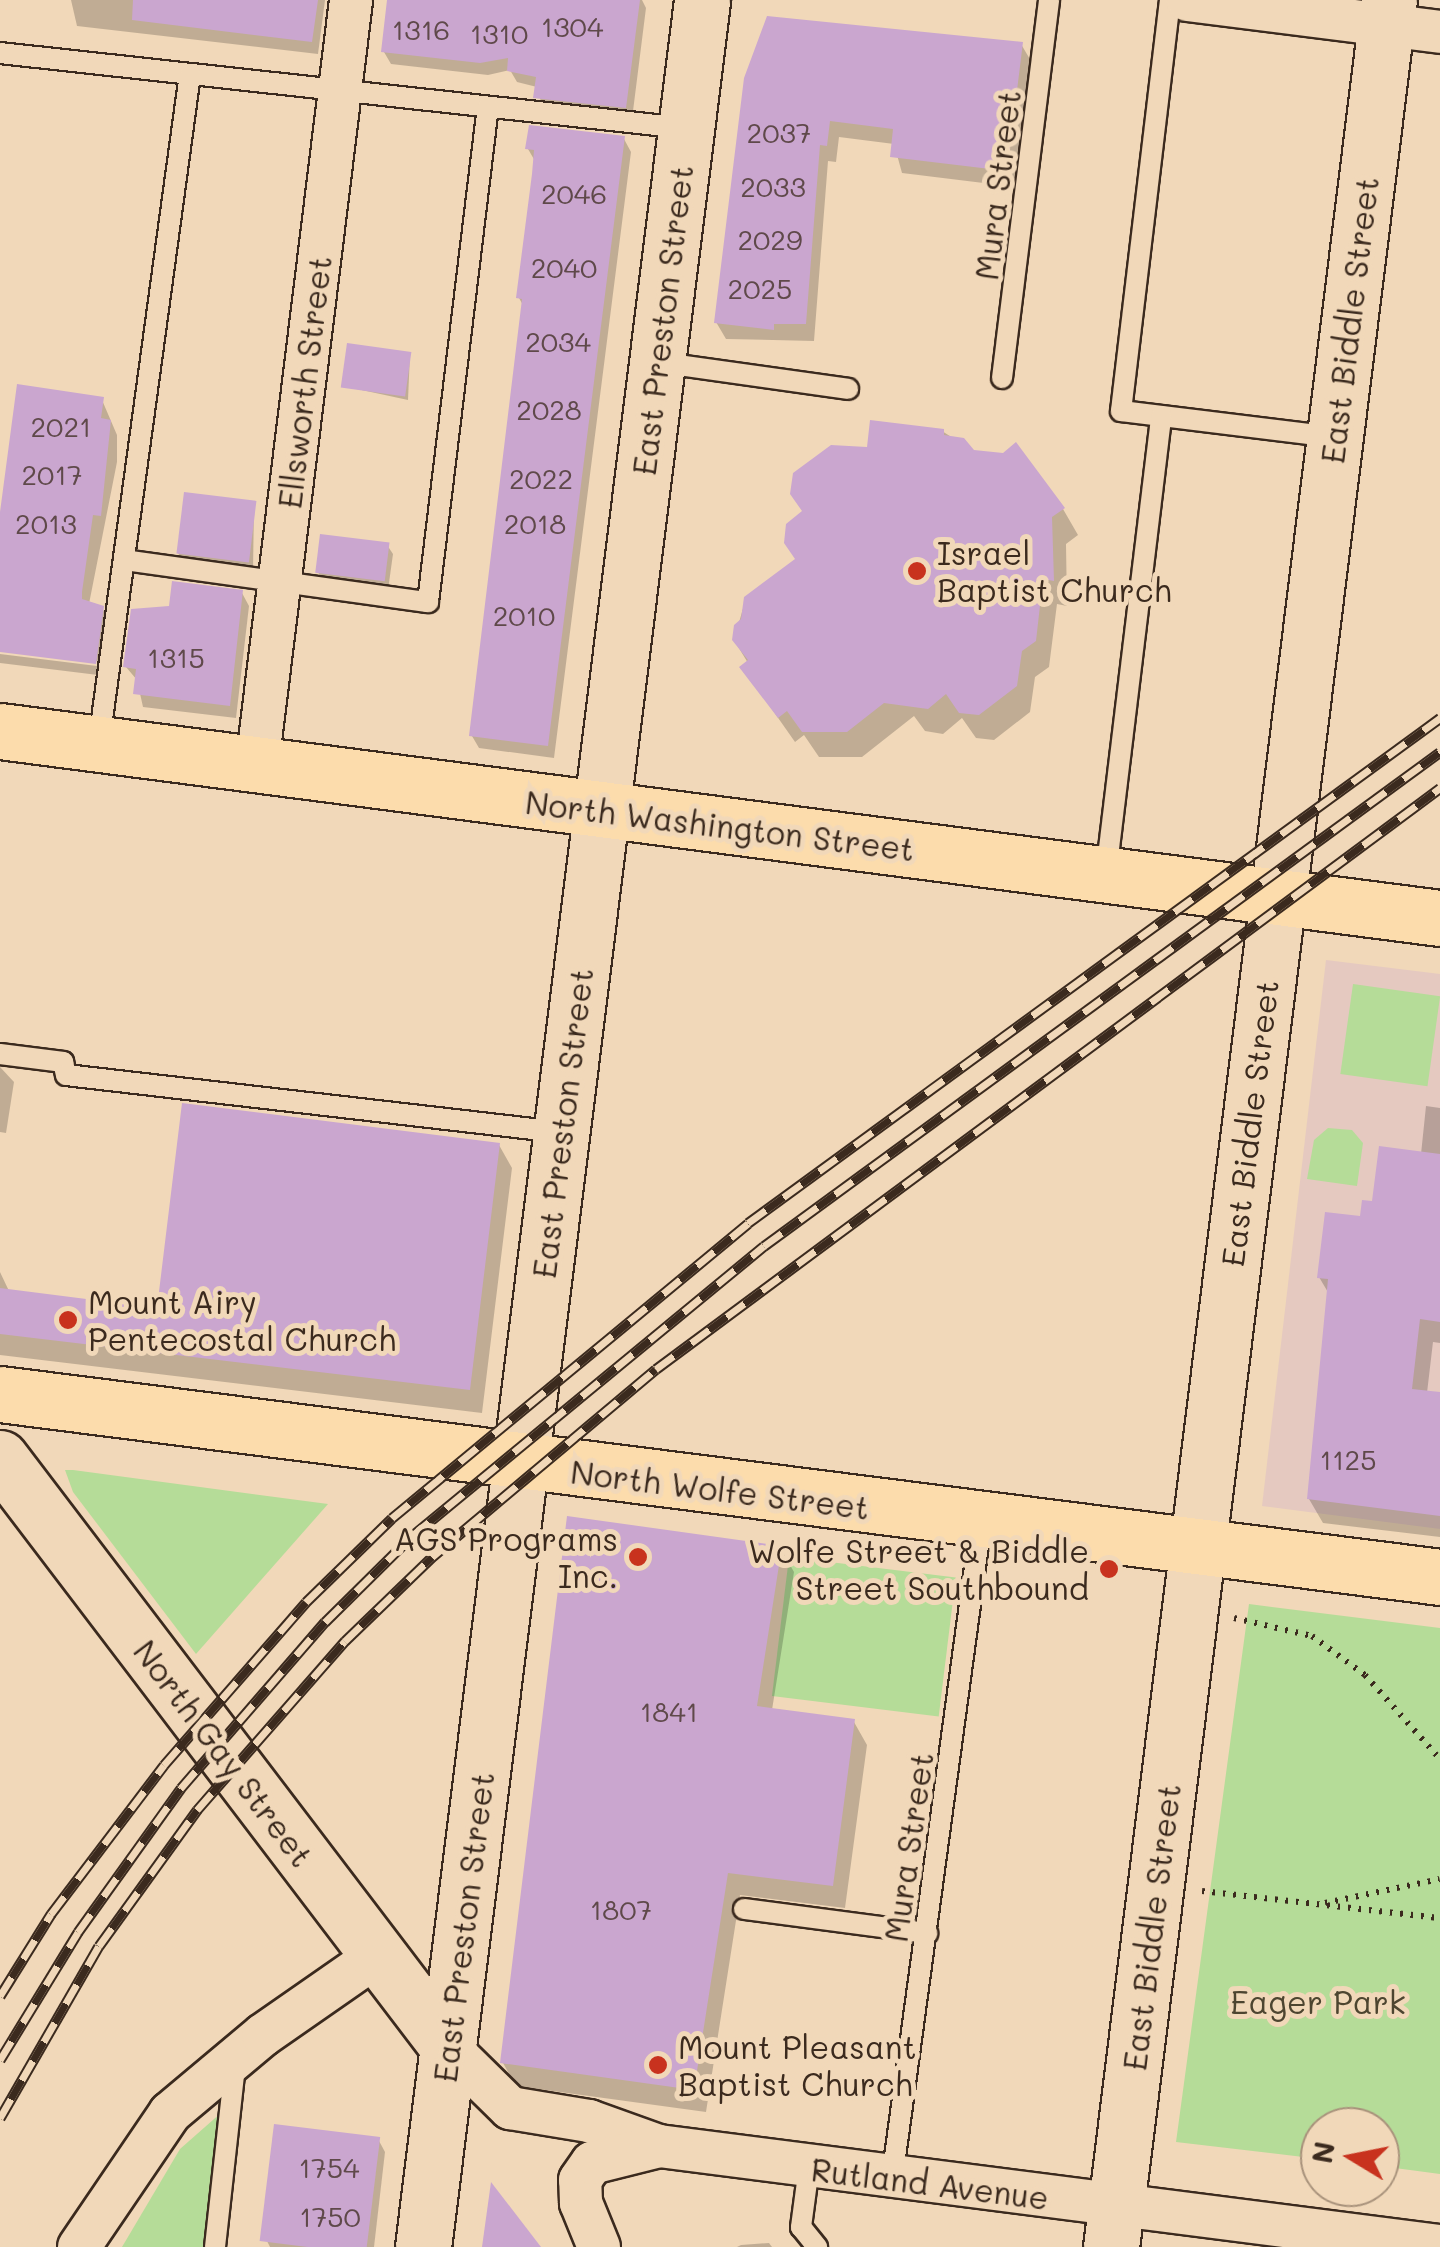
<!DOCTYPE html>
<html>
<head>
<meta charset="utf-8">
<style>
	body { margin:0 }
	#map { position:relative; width:1440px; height:2247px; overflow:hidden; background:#f1d8b9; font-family:Mali,sans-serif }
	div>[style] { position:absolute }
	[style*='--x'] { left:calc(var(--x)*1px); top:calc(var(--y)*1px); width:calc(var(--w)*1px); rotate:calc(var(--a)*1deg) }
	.built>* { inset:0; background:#e5c9c0 }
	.green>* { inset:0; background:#b5dc98; transform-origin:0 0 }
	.shadow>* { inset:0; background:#0003; transform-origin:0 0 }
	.building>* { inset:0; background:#caa6cf; transform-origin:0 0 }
	.path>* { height:6px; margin-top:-3px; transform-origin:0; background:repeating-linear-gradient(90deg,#3b2a1e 0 2.5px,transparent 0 10.5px) }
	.roads { filter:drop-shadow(2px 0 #3b2a1e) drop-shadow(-2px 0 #3b2a1e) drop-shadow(0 2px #3b2a1e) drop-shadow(0 -2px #3b2a1e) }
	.lane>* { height:20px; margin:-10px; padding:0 10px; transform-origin:10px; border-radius:10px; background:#f1d8b9 }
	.street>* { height:42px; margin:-21px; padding:0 21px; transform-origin:21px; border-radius:21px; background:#f1d8b9 }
	.secondary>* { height:55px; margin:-27.5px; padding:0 27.5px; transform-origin:27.5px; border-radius:27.5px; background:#f1d8b9 }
	.primary>* { height:55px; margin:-27.5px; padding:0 27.5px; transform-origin:27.5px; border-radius:27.5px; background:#fcdcac }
	.rail>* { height:11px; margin-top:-5.5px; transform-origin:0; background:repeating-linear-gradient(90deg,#f1d8b9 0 22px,#3b2a1e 0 44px); box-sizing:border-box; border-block:2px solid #3b2a1e }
	.dots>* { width:28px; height:28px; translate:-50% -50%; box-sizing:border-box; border:5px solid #f1d8b9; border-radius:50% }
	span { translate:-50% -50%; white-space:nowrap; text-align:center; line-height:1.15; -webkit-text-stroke:10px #f1d8b9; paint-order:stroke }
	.number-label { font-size:28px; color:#5f494a }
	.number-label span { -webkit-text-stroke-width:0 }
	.street-label { font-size:32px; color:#3b2a1e }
	.poi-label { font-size:32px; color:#3b2a1e }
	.left { translate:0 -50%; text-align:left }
	.right { translate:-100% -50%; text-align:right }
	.park-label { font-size:32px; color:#4d4530 }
	.north { position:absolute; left:1300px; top:2107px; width:100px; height:100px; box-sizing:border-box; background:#f1d8b9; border:2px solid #a8927b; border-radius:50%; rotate:280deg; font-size:28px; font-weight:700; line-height:40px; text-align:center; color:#3b2a1e }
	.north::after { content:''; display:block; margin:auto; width:35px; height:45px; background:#c8321e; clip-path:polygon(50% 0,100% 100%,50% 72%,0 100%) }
</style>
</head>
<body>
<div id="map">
	<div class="built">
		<i style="clip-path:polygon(1326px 960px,1440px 974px,1440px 1529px,1262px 1506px)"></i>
	</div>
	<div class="green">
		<i style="left:1353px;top:984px;width:88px;height:91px;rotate:8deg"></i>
		<i style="clip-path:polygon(1328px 1128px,1352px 1130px,1363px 1143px,1357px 1186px,1307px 1179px,1314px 1140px)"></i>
		<i style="clip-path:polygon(65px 1470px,73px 1470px,328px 1504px,196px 1654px,73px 1492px)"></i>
		<i style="left:789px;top:1557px;width:168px;height:140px;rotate:7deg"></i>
		<i style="clip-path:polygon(1249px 1604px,1440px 1628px,1440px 2174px,1380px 2166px,1380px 2127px,1320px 2127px,1320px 2159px,1176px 2142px)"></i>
		<i style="clip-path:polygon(222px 2112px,207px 2247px,122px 2247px,180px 2149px)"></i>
	</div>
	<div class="shadow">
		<i style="clip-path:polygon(71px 0,325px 0,318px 54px,77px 26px)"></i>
		<i style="clip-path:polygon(390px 0,642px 0,646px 8px,632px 119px,543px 109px,537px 87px,517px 82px,510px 70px,488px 75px,391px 64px,384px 52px)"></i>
		<i style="clip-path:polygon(1021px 44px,1031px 61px,1016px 187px,902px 173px,894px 144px,839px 137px,836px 162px,828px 161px,814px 341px,726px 339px,716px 322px,747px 79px)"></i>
		<i style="clip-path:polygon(624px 139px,631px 152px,554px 758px,479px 748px,472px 736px,524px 307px,519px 298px,535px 161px,528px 149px)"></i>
		<i style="clip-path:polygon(410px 354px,408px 400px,343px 386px)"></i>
		<i style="clip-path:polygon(102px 400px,117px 435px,117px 462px,89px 604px,102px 608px,109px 621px,104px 662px,0 649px,0 541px)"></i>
		<i style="clip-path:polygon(942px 431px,1063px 509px,1078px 535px,1066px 544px,1067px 606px,1057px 604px,1049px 667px,1035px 677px,1030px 712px,994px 740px,976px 738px,962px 718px,943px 734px,925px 731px,914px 716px,862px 757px,819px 757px,804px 735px,795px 742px,743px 668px,748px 663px,734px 640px,746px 598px,797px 560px,869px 450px)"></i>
		<i style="clip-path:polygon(254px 504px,253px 571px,183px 561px,178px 553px)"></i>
		<i style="clip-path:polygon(387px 545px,393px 554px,388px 590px,323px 582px,318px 572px)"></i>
		<i style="clip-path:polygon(242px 593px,249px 606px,236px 718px,143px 707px,137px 680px,126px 667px,171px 608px)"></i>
		<i style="left:0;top:654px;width:104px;height:9px;rotate:7deg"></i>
		<i style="clip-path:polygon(0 1067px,14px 1082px,6px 1133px,0 1132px)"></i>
		<i style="clip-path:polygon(1426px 1106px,1440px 1108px,1440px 1343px,1433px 1342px,1427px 1393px,1440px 1394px,1440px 1537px,1323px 1523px,1309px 1499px,1329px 1294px,1319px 1277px,1421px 1154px)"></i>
		<i style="clip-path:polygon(499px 1145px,512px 1168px,482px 1413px,0 1355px,0 1272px,9px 1291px,159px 1311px)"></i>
		<i style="clip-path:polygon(781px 1549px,794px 1572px,772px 1710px,854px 1722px,867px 1745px,845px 1908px,740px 1895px,706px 2112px,516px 2086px,503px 2063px)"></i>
		<i style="clip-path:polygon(378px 2139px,385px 2152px,374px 2247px,270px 2247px,267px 2241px)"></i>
		<i style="clip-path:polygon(769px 2243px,772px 2247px,737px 2247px,741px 2245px)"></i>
	</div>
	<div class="building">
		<i style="clip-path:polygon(133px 0,318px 0,312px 42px,132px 20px)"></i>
		<i style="clip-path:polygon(387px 0,640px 0,626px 108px,533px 98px,536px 77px,507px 71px,508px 58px,480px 63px,381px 52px)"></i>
		<i style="clip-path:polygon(767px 16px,1023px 42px,1007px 171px,890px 157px,893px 129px,830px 121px,827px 146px,820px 145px,806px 324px,774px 324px,774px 330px,714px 323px,744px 78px)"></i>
		<i style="clip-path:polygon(529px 125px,625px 136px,548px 746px,469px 736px,522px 299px,516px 298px,532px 174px,534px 150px,525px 149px)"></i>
		<i style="left:347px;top:343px;width:65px;height:45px;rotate:8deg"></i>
		<i style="clip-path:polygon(17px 384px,104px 397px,101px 418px,111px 420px,101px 516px,93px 515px,82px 592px,82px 599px,104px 606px,96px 664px,0 652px,0 512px)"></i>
		<i style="clip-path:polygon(870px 420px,944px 429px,944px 435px,964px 438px,974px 450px,1003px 453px,1016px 442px,1065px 508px,1052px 517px,1054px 581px,1043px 579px,1036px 641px,1022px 651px,1017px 686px,979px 715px,959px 713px,946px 694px,928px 709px,884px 703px,847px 732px,802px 732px,787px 711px,778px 718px,739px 667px,748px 660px,732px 640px,734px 625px,741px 619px,744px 597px,795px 559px,784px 543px,786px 524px,802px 511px,790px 494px,793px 473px,831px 445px,867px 447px)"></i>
		<i style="left:184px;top:492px;width:73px;height:62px;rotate:7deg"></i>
		<i style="left:320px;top:534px;width:70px;height:39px;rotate:7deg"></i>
		<i style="clip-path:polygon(172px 581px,243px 590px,230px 706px,133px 694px,136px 669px,123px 667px,131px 609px,169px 606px)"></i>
		<i style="clip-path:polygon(182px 1103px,500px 1143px,470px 1390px,0 1334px,0 1288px,157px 1308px)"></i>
		<i style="clip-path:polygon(1379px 1146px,1440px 1154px,1440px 1322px,1420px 1319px,1412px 1389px,1440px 1392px,1440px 1516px,1307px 1499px,1328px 1279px,1317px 1278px,1325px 1212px,1360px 1216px,1362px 1200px,1372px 1201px)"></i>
		<i style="clip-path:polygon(567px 1516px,782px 1546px,757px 1706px,855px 1719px,833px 1886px,728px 1873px,694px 2090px,500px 2063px)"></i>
		<i style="left:274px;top:2124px;width:107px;height:118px;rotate:7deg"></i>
		<i style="clip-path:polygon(491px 2182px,541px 2247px,482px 2247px)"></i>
	</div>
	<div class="path">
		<i style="--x:1234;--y:1618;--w:80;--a:13"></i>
		<i style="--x:1312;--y:1636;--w:66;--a:36.3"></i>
		<i style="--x:1365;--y:1675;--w:113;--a:48.2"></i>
		<i style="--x:1202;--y:1891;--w:240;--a:6.5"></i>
		<i style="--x:1325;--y:1903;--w:117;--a:-11.8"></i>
	</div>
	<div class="roads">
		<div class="lane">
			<i style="--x:1170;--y:0;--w:414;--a:96.8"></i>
			<i style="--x:1121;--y:411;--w:214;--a:7"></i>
			<i style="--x:0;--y:53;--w:688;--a:6.26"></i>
			<i style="--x:657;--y:362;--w:193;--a:8"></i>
			<i style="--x:1002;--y:378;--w:381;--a:-82.9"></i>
			<i style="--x:124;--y:560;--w:307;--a:7.9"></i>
			<i style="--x:428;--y:602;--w:499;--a:-83.1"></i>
			<i style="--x:99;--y:741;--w:673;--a:-82.23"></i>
			<i style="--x:1106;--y:873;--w:460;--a:-83.1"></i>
			<i style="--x:0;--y:1054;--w:64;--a:7.2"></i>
			<i style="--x:63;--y:1062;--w:13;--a:77"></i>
			<i style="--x:66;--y:1075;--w:495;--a:6.6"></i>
			<i style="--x:744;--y:1909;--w:185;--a:7.5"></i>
			<i style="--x:809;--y:2167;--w:61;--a:97.6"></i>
			<i style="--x:801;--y:2227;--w:26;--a:51"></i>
			<i style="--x:892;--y:2179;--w:662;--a:-82.27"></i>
			<i style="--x:215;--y:2247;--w:183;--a:-83.7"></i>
		</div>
		<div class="street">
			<i style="--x:1188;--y:0;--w:254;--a:7.2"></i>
			<i style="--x:257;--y:765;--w:771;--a:-82.99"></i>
			<i style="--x:449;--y:2048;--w:86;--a:44.5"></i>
			<i style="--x:510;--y:2108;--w:80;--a:9.3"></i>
			<i style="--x:589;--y:2121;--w:74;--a:19.7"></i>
			<i style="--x:659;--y:2146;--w:787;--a:7.3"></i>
			<i style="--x:79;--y:2247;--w:162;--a:-55.8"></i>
			<i style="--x:170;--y:2113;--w:121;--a:-40"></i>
			<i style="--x:263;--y:2035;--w:140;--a:-34.8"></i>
			<i style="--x:599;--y:2247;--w:48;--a:-112.2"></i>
			<i style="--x:581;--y:2203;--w:23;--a:-92"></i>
			<i style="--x:580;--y:2180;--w:21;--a:-55"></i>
			<i style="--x:592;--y:2163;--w:69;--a:-14.2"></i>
		</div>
		<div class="secondary">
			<i style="--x:0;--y:1458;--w:741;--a:52.73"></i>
			<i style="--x:423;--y:2247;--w:2264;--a:-82.92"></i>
			<i style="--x:1111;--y:2247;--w:2264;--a:-82.95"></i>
		</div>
		<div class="primary">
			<i style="--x:0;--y:731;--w:1452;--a:7.4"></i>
			<i style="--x:0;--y:1394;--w:1452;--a:7.24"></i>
		</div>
	</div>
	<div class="rail">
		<i style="--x:0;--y:1996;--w:97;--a:-58.1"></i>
		<i style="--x:51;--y:1914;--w:187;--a:-52.8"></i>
		<i style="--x:164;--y:1765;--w:216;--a:-48.9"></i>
		<i style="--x:306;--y:1602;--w:120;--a:-44.3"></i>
		<i style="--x:392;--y:1518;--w:462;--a:-39.6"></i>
		<i style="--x:748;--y:1223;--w:857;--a:-36.12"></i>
		<i style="--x:0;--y:2060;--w:150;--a:-58.6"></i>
		<i style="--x:78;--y:1932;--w:177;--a:-54.4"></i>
		<i style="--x:181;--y:1788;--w:220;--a:-49.1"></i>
		<i style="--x:325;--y:1622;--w:122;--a:-44.7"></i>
		<i style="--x:412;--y:1536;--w:456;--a:-39.5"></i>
		<i style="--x:764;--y:1246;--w:837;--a:-36.16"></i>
		<i style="--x:0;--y:2118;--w:198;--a:-60.1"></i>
		<i style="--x:99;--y:1946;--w:168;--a:-54.2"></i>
		<i style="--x:197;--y:1810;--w:225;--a:-48.8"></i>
		<i style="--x:345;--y:1641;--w:121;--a:-44"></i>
		<i style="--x:432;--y:1557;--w:292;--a:-40"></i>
		<i style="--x:656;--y:1369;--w:976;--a:-36.54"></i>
	</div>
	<div class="dots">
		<i style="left:917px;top:571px;background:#c8321e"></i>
		<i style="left:68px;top:1320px;background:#c8321e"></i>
		<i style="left:638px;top:1557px;background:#c8321e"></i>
		<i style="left:1109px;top:1569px;background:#c8321e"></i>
		<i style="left:658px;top:2065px;background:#c8321e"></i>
	</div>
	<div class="number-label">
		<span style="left:572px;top:26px">1304</span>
		<span style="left:421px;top:29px">1316</span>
		<span style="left:499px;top:33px">1310</span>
		<span style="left:779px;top:132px">2037</span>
		<span style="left:773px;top:186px">2033</span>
		<span style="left:574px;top:193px">2046</span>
		<span style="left:770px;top:239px">2029</span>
		<span style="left:564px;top:267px">2040</span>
		<span style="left:760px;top:288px">2025</span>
		<span style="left:558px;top:341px">2034</span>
		<span style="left:549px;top:409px">2028</span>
		<span style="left:61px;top:426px">2021</span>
		<span style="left:52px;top:474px">2017</span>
		<span style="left:541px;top:478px">2022</span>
		<span style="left:46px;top:523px">2013</span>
		<span style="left:535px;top:523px">2018</span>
		<span style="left:524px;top:615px">2010</span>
		<span style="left:176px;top:657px">1315</span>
		<span style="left:1348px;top:1459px">1125</span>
		<span style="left:669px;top:1711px">1841</span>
		<span style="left:621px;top:1909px">1807</span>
		<span style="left:329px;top:2167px">1754</span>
		<span style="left:330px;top:2216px">1750</span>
	</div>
	<div class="street-label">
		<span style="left:997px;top:185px;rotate:-83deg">Mura Street</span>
		<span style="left:662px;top:320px;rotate:-83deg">East Preston Street</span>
		<span style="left:1349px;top:320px;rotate:-83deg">East Biddle Street</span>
		<span style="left:304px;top:382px;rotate:-83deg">Ellsworth Street</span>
		<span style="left:720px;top:825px;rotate:7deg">North Washington Street</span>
		<span style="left:562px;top:1123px;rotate:-83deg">East Preston Street</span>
		<span style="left:1249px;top:1123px;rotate:-83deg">East Biddle Street</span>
		<span style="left:720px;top:1489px;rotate:7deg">North Wolfe Street</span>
		<span style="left:224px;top:1753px;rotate:53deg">North Gay Street</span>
		<span style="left:908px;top:1847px;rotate:-82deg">Mura Street</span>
		<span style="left:463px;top:1927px;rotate:-83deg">East Preston Street</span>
		<span style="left:1151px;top:1927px;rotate:-83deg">East Biddle Street</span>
		<span style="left:930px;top:2183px;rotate:7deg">Rutland Avenue</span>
	</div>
	<div class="poi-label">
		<span class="left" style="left:937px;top:571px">Israel<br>Baptist Church</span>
		<span class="left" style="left:88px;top:1320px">Mount Airy<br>Pentecostal Church</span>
		<span class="right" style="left:618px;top:1557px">AGS Programs<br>Inc.</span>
		<span class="right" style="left:1089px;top:1569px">Wolfe Street &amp; Biddle<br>Street Southbound</span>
		<span class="left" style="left:678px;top:2065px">Mount Pleasant<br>Baptist Church</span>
	</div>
	<div class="park-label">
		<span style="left:1318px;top:2001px">Eager Park</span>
	</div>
	<div class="north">N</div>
</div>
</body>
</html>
